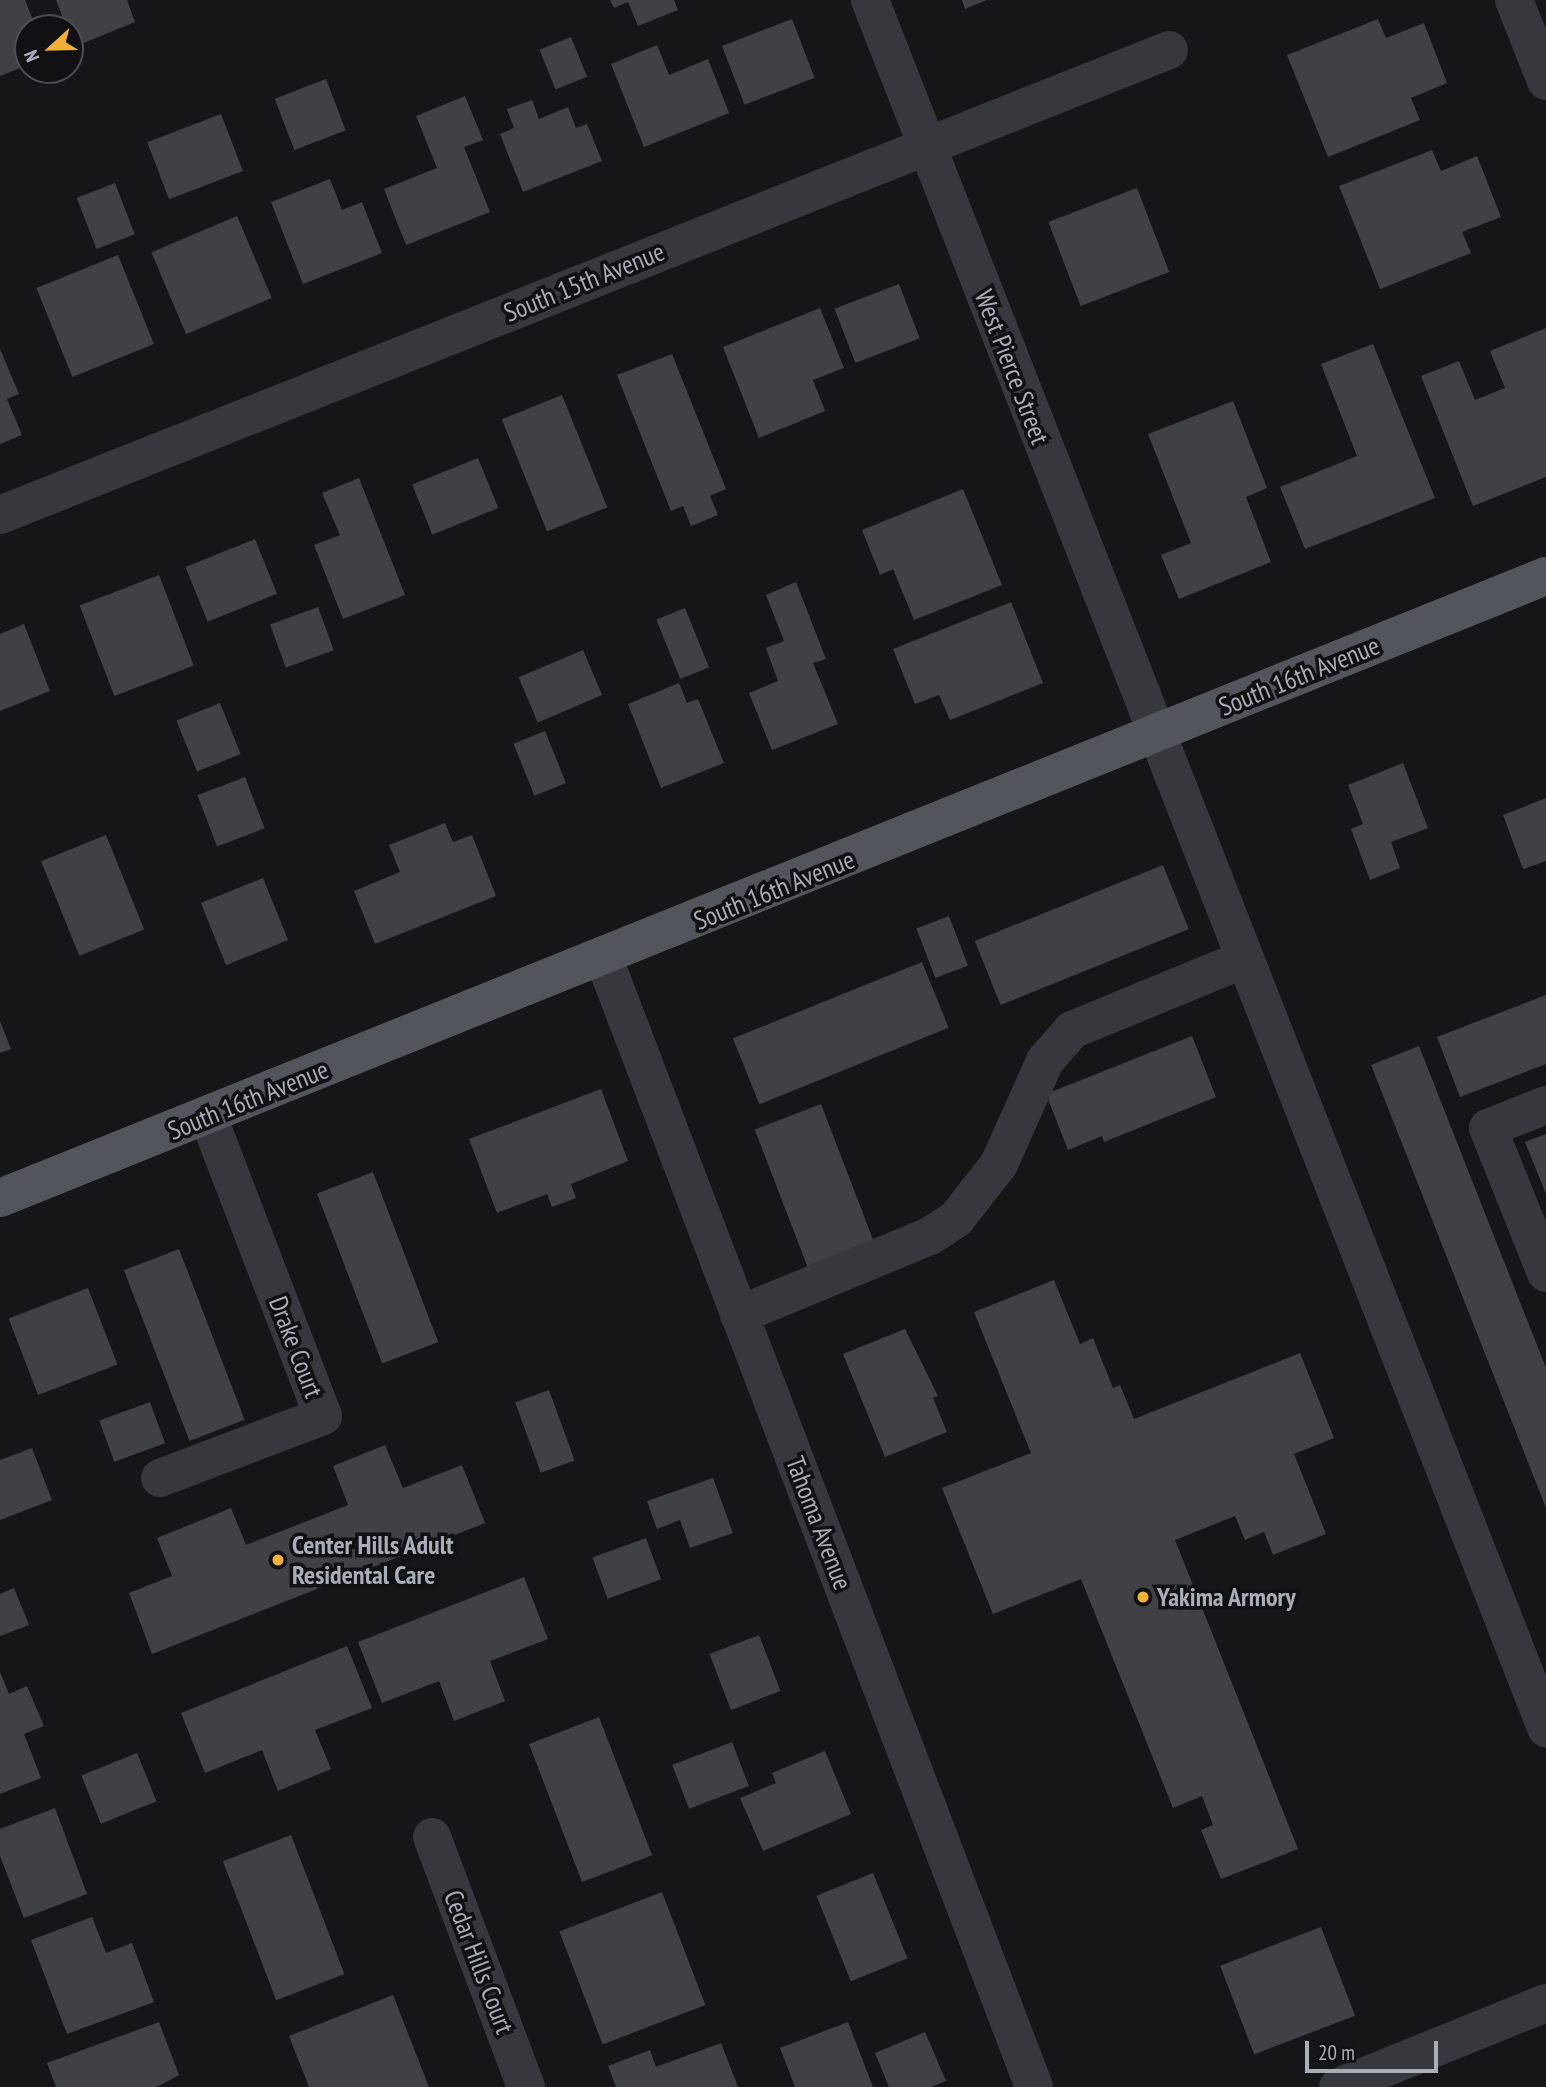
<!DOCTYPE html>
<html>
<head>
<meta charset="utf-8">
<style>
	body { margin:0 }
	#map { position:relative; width:1546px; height:2087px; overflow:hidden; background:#161618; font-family:"PT Sans Narrow",sans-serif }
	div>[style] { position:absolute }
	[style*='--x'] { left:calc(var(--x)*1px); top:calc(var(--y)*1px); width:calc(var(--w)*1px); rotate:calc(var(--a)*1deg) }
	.building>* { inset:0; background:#404145; transform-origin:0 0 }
	.minor>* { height:38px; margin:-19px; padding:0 19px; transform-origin:19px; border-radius:19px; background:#37383d }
	.major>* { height:38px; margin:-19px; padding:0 19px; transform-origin:19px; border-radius:19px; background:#53555c }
	.dots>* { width:19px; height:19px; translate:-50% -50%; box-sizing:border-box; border:4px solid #111113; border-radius:50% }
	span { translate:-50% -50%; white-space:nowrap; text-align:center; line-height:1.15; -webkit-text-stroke:7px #111113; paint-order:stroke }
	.street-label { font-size:26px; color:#a8adb8 }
	.poi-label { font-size:26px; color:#a8adb8; font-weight:700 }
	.left { translate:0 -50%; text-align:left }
	.north { position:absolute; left:14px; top:14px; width:70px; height:70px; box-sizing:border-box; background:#111113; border:2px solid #4d4f55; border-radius:50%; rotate:248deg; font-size:19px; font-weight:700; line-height:28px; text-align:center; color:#a8adb8 }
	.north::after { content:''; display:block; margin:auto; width:24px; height:32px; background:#f2b134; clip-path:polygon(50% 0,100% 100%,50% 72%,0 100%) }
	.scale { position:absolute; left:1305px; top:2041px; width:133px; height:32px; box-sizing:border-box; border:4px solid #a8adb8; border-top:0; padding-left:9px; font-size:21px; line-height:24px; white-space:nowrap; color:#a8adb8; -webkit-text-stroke:5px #111113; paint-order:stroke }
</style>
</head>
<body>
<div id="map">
	<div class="building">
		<i style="clip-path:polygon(0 0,25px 0,36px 28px,28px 28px,28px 65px,0 76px)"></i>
		<i style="clip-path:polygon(56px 0,127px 0,135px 22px,74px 47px)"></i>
		<i style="clip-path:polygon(610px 0,674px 0,678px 10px,638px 26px,628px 2px,614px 8px)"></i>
		<i style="clip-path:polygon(962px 0,987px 0,965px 9px)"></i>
		<i style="left:792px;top:19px;width:63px;height:75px;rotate:69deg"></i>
		<i style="clip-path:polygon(1378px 19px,1386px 38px,1424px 23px,1447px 83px,1411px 98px,1420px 120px,1328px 157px,1287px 55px)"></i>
		<i style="left:571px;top:37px;width:43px;height:34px;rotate:68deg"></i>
		<i style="clip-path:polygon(657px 45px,669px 75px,708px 59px,729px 113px,644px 147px,611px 64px)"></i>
		<i style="left:326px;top:79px;width:55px;height:55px;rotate:69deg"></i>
		<i style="clip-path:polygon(465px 96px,483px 140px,464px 147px,490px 212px,406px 245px,384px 189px,437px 168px,416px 116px)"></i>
		<i style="clip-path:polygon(532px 100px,539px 119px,568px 107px,576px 128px,587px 124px,602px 161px,523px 192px,500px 134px,514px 128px,507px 109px)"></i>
		<i style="left:221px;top:114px;width:61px;height:79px;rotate:69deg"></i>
		<i style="clip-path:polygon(1432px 150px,1441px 171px,1477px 156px,1501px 217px,1462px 232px,1471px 253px,1380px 289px,1339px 186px)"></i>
		<i style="clip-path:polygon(330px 179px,342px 210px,362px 202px,382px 253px,303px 284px,271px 202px)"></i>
		<i style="left:115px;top:183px;width:55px;height:41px;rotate:69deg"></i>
		<i style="left:1137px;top:188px;width:90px;height:95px;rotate:69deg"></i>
		<i style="left:237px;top:216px;width:89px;height:93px;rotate:67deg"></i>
		<i style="left:118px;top:255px;width:96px;height:88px;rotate:68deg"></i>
		<i style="left:899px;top:284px;width:58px;height:69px;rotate:69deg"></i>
		<i style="clip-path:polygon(820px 308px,844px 368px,813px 380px,825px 411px,759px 438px,723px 347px)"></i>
		<i style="clip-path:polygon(1546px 328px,1546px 477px,1473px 506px,1421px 376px,1459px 361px,1475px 400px,1505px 388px,1490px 351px)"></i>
		<i style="clip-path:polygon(1373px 344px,1435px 498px,1305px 549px,1280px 487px,1357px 456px,1321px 364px)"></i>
		<i style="clip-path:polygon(0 349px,19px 394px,7px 399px,22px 435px,0 444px)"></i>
		<i style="clip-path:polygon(672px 354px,726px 489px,710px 496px,718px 515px,691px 526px,683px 506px,671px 511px,617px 375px)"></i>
		<i style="left:562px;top:395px;width:121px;height:65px;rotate:68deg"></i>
		<i style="clip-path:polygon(1233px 401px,1267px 488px,1246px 497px,1271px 562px,1179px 599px,1161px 555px,1191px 543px,1148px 434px)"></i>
		<i style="left:478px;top:458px;width:54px;height:71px;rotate:68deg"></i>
		<i style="clip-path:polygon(359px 478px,405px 595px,343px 619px,314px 545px,340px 535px,322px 493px)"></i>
		<i style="clip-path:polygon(963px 489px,1002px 585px,914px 620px,893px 569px,880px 575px,862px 530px)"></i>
		<i style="left:255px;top:539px;width:59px;height:75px;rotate:68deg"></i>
		<i style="left:159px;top:575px;width:97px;height:85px;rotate:69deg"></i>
		<i style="clip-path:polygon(796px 582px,826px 659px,813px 663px,838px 724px,772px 750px,749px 693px,778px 681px,766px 648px,784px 641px,766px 595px)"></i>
		<i style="clip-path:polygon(1011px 602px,1043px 683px,950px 720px,939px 695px,915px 704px,893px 649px)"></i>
		<i style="left:318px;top:607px;width:46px;height:51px;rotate:70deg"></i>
		<i style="left:685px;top:608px;width:64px;height:31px;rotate:68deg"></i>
		<i style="clip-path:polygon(24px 624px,50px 691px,0 711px,0 634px)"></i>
		<i style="left:583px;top:650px;width:49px;height:70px;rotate:67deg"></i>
		<i style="clip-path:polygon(679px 683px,687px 703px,698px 699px,724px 763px,661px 788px,628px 704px)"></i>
		<i style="left:220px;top:703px;width:55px;height:47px;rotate:68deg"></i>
		<i style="left:545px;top:731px;width:56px;height:34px;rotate:68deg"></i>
		<i style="clip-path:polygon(1403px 763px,1428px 828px,1391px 842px,1400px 868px,1370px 880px,1351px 829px,1363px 824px,1348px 785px)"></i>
		<i style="left:245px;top:777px;width:55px;height:51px;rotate:69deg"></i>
		<i style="clip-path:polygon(1546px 798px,1546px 861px,1523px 869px,1503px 815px)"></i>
		<i style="clip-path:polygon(445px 823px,453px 842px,472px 835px,496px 896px,375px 944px,354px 891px,400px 872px,389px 845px)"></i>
		<i style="left:106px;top:835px;width:102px;height:70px;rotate:68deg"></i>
		<i style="left:1163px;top:865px;width:69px;height:203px;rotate:68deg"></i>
		<i style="left:263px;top:878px;width:67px;height:67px;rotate:68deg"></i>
		<i style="left:949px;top:916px;width:53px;height:35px;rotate:69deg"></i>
		<i style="left:922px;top:962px;width:71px;height:204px;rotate:68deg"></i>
		<i style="clip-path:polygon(1546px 995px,1546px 1064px,1460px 1097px,1437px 1037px)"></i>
		<i style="clip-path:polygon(0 1021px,11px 1049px,0 1053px)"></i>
		<i style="clip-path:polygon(1192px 1036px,1216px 1097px,1104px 1142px,1102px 1136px,1068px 1150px,1046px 1094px)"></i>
		<i style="clip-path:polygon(1419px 1046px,1546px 1368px,1546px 1508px,1371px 1065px)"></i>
		<i style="clip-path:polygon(601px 1089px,628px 1161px,571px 1184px,576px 1198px,552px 1207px,547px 1194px,497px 1213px,469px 1139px)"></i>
		<i style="left:821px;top:1104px;width:148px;height:71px;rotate:69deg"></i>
		<i style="clip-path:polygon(1546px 1134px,1546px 1194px,1525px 1142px)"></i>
		<i style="left:373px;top:1172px;width:182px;height:60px;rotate:69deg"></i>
		<i style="left:179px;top:1249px;width:183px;height:59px;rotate:69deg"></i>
		<i style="clip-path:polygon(1054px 1280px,1080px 1344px,1093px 1338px,1113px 1388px,1120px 1385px,1134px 1419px,1300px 1353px,1334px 1438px,1294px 1454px,1326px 1534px,1273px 1555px,1264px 1532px,1245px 1540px,1235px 1516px,1175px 1540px,1298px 1849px,1221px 1879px,1201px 1830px,1213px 1825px,1202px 1796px,1173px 1808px,1081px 1579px,993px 1614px,942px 1488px,1031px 1453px,974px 1312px)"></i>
		<i style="left:88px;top:1288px;width:82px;height:85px;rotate:69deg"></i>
		<i style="clip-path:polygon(905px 1329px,938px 1396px,933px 1398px,947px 1432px,885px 1457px,843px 1354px)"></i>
		<i style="left:549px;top:1390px;width:75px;height:36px;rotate:70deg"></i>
		<i style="left:150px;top:1402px;width:44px;height:54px;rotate:70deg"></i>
		<i style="clip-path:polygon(385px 1445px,403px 1488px,462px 1465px,485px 1523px,152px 1654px,129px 1593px,172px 1576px,157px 1538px,231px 1508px,246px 1545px,348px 1505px,333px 1466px)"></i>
		<i style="clip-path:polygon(32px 1448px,52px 1500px,0 1520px,0 1460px)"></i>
		<i style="clip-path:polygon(713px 1478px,733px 1533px,690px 1548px,680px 1520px,657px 1529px,647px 1501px)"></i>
		<i style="left:646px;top:1538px;width:44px;height:57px;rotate:70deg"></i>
		<i style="clip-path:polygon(524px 1577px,548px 1639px,490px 1661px,505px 1701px,454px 1721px,439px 1681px,382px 1703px,358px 1642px)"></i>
		<i style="clip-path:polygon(14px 1588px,29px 1625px,0 1636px,0 1594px)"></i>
		<i style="left:759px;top:1635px;width:60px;height:53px;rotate:69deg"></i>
		<i style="clip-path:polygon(347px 1646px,372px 1708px,315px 1730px,331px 1769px,278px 1791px,262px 1750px,205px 1773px,181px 1713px)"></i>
		<i style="clip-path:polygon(0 1672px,9px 1694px,27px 1686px,44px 1726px,24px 1734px,41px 1778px,0 1794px)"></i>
		<i style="left:599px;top:1717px;width:148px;height:75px;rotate:69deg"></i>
		<i style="left:732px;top:1742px;width:47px;height:64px;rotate:69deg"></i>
		<i style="clip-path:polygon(825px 1751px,851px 1814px,763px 1851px,740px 1798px,776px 1783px,772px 1773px)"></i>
		<i style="left:137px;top:1753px;width:52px;height:60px;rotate:68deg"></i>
		<i style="clip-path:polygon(55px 1808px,87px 1894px,24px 1918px,0 1856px,0 1829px)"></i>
		<i style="left:291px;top:1835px;width:149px;height:73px;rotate:69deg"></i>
		<i style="left:873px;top:1873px;width:92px;height:61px;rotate:68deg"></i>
		<i style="left:662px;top:1892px;width:121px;height:110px;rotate:69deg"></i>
		<i style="clip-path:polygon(92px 1917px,106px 1953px,132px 1943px,154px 2002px,67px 2034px,31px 1940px)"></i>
		<i style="left:1321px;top:1927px;width:95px;height:108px;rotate:69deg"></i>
		<i style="clip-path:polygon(393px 1995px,429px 2087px,309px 2087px,289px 2036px)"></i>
		<i style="clip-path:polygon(159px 2022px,179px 2075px,157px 2087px,56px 2087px,47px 2063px)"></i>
		<i style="clip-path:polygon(848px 2022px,873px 2087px,795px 2087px,780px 2048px)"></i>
		<i style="clip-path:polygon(925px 2032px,946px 2081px,931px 2087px,889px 2087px,875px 2053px)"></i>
		<i style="clip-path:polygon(721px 2043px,738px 2087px,616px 2087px,608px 2066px,650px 2050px,656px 2067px)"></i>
	</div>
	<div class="minor">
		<i style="--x:870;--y:0;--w:1856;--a:68.63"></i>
		<i style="--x:1514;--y:0;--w:87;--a:68.4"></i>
		<i style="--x:0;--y:515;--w:1258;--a:-21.69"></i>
		<i style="--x:604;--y:959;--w:1207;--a:69.13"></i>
		<i style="--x:1546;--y:1105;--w:62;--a:158.4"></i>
		<i style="--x:1488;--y:1128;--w:156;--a:68.2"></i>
		<i style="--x:739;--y:1315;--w:207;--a:-22.5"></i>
		<i style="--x:930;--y:1236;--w:31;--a:-33"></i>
		<i style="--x:956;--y:1219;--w:70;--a:-52"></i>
		<i style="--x:999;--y:1164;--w:113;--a:-65.9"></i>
		<i style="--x:1045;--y:1061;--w:41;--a:-48.9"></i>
		<i style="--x:1072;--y:1030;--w:186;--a:-22.4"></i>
		<i style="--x:160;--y:1478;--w:174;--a:-20.8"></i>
		<i style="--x:323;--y:1416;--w:321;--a:-111"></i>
		<i style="--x:432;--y:1837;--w:267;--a:69.4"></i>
		<i style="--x:1338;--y:2087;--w:224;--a:-22"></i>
	</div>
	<div class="major">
		<i style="--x:0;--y:1198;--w:1666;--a:-21.92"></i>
	</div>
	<div class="dots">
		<i style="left:278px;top:1560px;background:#f2b134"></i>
		<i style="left:1143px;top:1597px;background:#f2b134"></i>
	</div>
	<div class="street-label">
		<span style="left:584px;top:282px;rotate:-22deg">South 15th Avenue</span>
		<span style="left:1012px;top:367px;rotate:69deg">West Pierce Street</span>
		<span style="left:1299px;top:676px;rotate:-22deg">South 16th Avenue</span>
		<span style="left:774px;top:890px;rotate:-22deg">South 16th Avenue</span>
		<span style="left:248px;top:1100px;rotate:-22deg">South 16th Avenue</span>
		<span style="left:296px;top:1347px;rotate:69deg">Drake Court</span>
		<span style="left:819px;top:1523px;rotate:69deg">Tahoma Avenue</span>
		<span style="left:479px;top:1962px;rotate:69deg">Cedar Hills Court</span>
	</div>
	<div class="poi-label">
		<span class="left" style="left:292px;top:1560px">Center Hills Adult<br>Residental Care</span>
		<span class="left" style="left:1157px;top:1597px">Yakima Armory</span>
	</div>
	<div class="north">N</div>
	<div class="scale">20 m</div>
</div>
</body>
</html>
